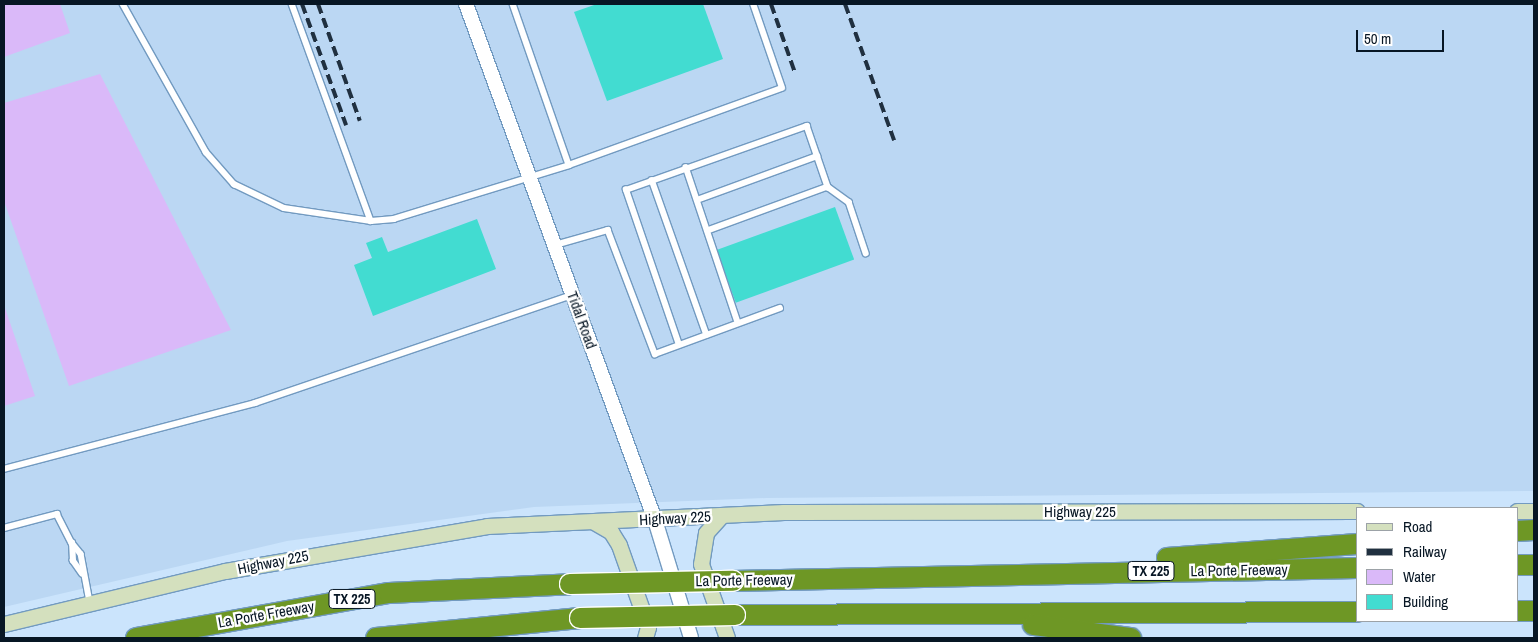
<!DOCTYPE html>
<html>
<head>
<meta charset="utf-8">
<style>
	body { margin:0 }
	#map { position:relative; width:1538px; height:642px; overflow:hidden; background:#cbe4fc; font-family:"Archivo Narrow",sans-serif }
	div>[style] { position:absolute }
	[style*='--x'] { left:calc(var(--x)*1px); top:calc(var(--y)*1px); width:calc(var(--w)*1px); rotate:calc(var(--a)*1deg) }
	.built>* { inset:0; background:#bbd7f3 }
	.water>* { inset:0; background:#dab9f9 }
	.building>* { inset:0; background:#42dcd1; transform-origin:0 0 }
	.roads { filter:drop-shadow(1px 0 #729ac0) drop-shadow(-1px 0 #729ac0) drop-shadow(0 1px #729ac0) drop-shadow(0 -1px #729ac0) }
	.service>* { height:5.5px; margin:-2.75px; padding:0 2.75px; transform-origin:2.75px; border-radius:2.75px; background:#fff }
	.tertiary>* { height:14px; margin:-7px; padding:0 7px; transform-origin:7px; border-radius:7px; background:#fff }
	.secondary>* { height:15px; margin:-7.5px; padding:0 7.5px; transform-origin:7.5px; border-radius:7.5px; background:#d4e0be }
	.motorway>* { height:20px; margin:-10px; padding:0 10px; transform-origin:10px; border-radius:10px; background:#6e9725 }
	.rail>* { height:4px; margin-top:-2px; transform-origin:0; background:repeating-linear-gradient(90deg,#203040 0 10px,transparent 0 15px) }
	.bridges { filter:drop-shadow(1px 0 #fff) drop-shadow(-1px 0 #fff) drop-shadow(0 1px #fff) drop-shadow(0 -1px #fff) }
	.motorway-bridge>* { height:20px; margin:-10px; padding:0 10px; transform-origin:10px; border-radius:10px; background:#6e9725 }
	span { translate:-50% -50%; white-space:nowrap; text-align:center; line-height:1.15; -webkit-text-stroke:4.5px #fff; paint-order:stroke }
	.shield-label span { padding:1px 4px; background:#fff; border:1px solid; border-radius:4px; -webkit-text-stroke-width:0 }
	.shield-label { font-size:14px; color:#071624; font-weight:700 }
	.street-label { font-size:15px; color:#071624 }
	.frame { position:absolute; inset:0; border:5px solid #071624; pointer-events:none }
	.legend { position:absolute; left:1356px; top:507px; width:162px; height:115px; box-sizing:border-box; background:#fff; border:1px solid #9ca2a7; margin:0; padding:6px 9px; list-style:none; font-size:15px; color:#071624 }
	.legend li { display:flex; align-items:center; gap:10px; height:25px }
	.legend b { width:25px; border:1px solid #9ca2a7 }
	.scale { position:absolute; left:1356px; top:30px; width:88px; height:22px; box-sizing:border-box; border:2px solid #071624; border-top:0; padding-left:6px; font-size:15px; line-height:18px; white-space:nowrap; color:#071624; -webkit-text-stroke:4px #fff; paint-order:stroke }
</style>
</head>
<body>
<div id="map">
	<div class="built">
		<i style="clip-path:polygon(4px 4px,1534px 4px,1534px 491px,766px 498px,534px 507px,287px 541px,4px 607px)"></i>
	</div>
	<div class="water">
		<i style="clip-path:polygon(4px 4px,60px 4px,70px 33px,4px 57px)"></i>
		<i style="clip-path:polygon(100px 74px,231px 330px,69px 386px,4px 201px,4px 103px)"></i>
		<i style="clip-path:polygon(4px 305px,35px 396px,4px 406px)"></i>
	</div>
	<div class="building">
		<i style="clip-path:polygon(597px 4px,703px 4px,723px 59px,607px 101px,574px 12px)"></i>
		<i style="left:835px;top:207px;width:56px;height:126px;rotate:70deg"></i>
		<i style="clip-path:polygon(477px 219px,496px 269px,373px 316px,354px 265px,372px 258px,366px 243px,382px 237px,388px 252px)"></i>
	</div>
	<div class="roads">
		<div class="service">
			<i style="--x:123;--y:4;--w:170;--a:60.7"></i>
			<i style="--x:206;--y:152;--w:43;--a:48.8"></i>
			<i style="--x:234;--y:184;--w:55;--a:25.6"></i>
			<i style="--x:284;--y:208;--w:88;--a:8.5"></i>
			<i style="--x:292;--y:4;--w:231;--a:70"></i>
			<i style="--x:371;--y:221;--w:23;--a:-5"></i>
			<i style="--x:394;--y:219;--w:183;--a:-17.1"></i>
			<i style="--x:569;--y:165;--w:226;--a:-19.9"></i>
			<i style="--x:782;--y:88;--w:89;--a:-109"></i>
			<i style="--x:513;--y:4;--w:170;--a:70.8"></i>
			<i style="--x:686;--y:167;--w:163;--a:71.5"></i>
			<i style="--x:652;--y:180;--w:164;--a:70.5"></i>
			<i style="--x:828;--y:187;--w:26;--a:36"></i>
			<i style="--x:849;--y:202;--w:54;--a:71.6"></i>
			<i style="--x:697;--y:200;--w:128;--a:-20.1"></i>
			<i style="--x:555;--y:245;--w:55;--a:-15.8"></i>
			<i style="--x:608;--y:230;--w:133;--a:69.2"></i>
			<i style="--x:655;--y:354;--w:133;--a:-20.2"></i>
			<i style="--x:679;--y:345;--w:164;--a:-108.9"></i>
			<i style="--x:626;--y:190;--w:192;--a:-19.5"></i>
			<i style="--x:807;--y:126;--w:65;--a:71"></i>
			<i style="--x:828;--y:187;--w:128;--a:159.9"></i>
			<i style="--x:4;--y:469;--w:260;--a:-14.7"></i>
			<i style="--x:255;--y:403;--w:336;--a:-18.8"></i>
			<i style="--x:4;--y:528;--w:55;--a:-14.8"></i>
			<i style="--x:57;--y:514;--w:33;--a:63"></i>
			<i style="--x:82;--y:574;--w:16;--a:-125"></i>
			<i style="--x:73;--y:561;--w:18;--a:-93"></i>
			<i style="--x:72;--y:543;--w:14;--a:51"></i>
			<i style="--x:81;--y:554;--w:49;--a:79.4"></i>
		</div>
		<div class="tertiary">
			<i style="--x:466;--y:4;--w:550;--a:69.88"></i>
			<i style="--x:655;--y:520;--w:123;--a:73"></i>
		</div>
		<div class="secondary">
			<i style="--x:1517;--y:511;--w:17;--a:0"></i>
			<i style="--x:722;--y:515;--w:24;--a:132"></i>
			<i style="--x:706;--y:533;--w:31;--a:99"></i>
			<i style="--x:701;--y:564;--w:78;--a:70.6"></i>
			<i style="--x:594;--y:522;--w:20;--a:30"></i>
			<i style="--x:611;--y:532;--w:15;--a:58"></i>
			<i style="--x:619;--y:545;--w:87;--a:70.5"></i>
			<i style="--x:648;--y:627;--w:11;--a:105"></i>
			<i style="--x:4;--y:624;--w:227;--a:-13.5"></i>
			<i style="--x:225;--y:571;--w:266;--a:-9.7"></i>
			<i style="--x:487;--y:526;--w:297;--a:-2.7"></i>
			<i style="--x:784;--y:512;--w:573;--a:-0.1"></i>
		</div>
		<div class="motorway">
			<i style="--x:1517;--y:531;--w:17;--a:-3"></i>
			<i style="--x:1167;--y:558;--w:191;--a:-4.2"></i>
			<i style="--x:1517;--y:565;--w:17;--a:0"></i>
			<i style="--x:733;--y:581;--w:624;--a:-1.19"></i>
			<i style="--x:1517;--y:611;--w:17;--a:0"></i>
			<i style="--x:735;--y:615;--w:622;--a:-0.28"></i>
			<i style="--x:1033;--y:625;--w:99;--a:7.6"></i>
			<i style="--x:136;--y:638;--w:257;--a:-10.1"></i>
			<i style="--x:389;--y:593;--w:181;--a:-2.8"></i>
			<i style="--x:376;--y:638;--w:205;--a:-5.6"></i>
		</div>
	</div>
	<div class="rail">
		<i style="--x:302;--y:4;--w:129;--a:70"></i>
		<i style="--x:318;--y:4;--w:124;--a:70.3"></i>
		<i style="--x:771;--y:4;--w:73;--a:70.8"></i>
		<i style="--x:845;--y:4;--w:145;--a:70.2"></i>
	</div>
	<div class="bridges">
		<div class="motorway-bridge">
			<i style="--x:570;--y:584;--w:163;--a:-1.1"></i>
			<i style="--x:580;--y:618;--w:155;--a:-1.1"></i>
		</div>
	</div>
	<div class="shield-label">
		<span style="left:1151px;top:571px">TX 225</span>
		<span style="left:352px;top:599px">TX 225</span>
	</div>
	<div class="street-label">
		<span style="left:582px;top:320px;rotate:70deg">Tidal Road</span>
		<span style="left:1080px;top:512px">Highway 225</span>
		<span style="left:675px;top:518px;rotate:-3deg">Highway 225</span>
		<span style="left:273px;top:562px;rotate:-11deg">Highway 225</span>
		<span style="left:1239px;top:570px;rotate:-1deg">La Porte Freeway</span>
		<span style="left:744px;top:580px;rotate:-1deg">La Porte Freeway</span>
		<span style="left:266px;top:614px;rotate:-10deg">La Porte Freeway</span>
	</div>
	<div class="frame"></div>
	<ul class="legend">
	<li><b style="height:6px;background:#d4e0be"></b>Road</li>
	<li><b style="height:6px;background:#203040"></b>Railway</li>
	<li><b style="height:14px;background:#dab9f9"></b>Water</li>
	<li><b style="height:14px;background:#42dcd1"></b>Building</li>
	</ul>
	<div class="scale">50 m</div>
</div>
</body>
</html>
